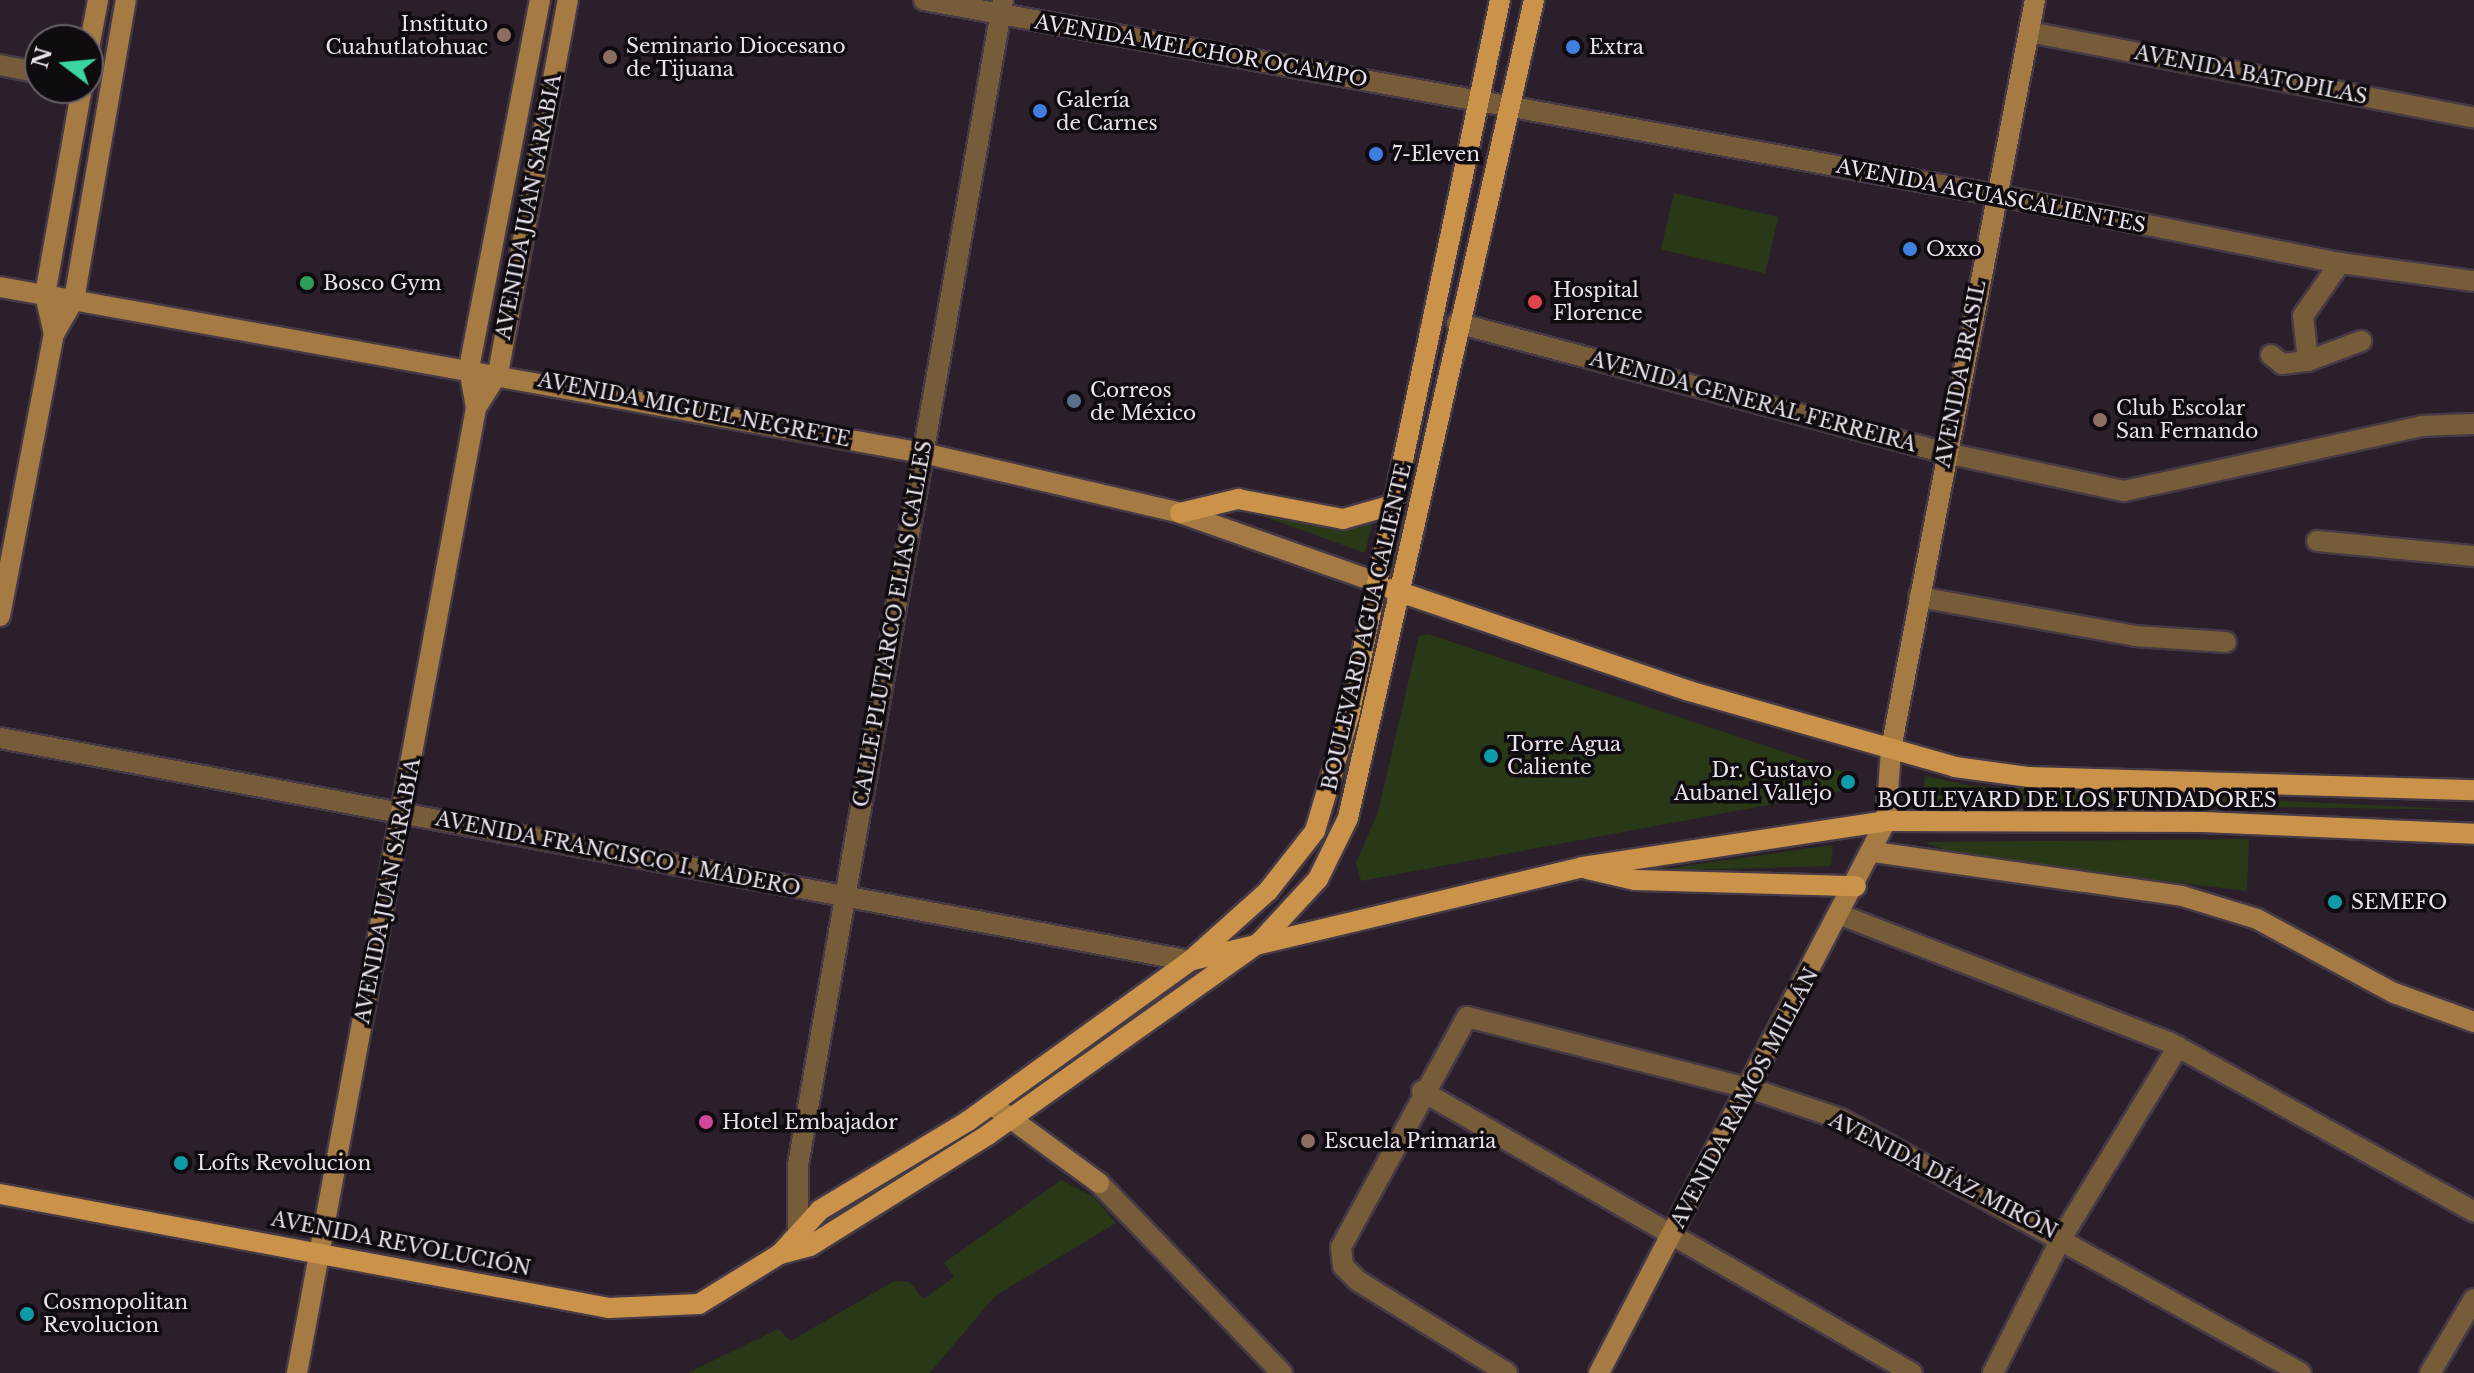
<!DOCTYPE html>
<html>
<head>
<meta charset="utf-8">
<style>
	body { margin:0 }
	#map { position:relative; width:2474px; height:1373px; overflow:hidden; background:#2a1f2a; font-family:"Libre Baskerville",serif }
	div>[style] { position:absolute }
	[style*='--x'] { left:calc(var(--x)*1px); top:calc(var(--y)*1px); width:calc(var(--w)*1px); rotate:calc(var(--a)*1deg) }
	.green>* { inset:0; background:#293816; transform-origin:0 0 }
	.roads { filter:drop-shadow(2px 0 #453a45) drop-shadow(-2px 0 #453a45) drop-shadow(0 2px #453a45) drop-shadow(0 -2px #453a45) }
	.minor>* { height:20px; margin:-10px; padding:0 10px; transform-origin:10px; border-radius:10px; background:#775c3a }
	.tertiary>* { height:20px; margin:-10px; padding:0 10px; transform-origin:10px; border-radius:10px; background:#775c3a }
	.secondary>* { height:20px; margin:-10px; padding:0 10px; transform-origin:10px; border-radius:10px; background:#a67b43 }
	.primary>* { height:20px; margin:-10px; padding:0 10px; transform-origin:10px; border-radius:10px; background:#cb9349 }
	.dots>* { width:22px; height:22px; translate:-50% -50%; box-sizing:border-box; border:4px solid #0f0b10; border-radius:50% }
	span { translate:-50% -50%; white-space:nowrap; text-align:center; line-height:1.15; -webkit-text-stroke:7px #0f0b10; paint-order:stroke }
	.poi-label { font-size:20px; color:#e9e2ea }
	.right { translate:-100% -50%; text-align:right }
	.left { translate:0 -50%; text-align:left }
	.street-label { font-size:20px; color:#e9e2ea }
	.north { position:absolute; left:24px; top:24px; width:80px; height:80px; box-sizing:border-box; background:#0f0b10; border:2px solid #666167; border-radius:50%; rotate:286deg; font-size:22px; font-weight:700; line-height:32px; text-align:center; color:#e9e2ea }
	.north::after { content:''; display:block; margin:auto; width:28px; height:36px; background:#3bd4a4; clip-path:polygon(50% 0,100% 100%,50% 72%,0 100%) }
</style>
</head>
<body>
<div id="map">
	<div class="green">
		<i style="left:1674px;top:193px;width:107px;height:58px;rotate:13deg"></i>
		<i style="clip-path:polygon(1240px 508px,1358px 525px,1372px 524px,1365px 553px)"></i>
		<i style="clip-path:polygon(1428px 634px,1847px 773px,1848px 790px,1361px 881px,1356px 863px,1378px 812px,1419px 636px)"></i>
		<i style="clip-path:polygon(1925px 776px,1972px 786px,2474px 810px,1921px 802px)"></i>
		<i style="clip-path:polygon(2249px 839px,2247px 891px,1962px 857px,1924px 842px)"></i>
		<i style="clip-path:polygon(1833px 845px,1831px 866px,1650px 871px,1734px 859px)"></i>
		<i style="clip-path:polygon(1061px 1180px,1094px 1197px,1116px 1223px,995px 1296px,930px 1373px,688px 1373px,778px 1329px,791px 1341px,894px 1281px,910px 1282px,923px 1299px,954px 1277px,944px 1263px)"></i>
	</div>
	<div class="roads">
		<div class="minor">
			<i style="--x:2029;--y:32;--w:453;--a:10.9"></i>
			<i style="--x:0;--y:65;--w:41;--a:11.3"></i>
			<i style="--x:1996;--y:195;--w:351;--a:11.2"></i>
			<i style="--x:2340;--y:263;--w:135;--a:7.7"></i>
			<i style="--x:2271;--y:355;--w:14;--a:39"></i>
			<i style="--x:2282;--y:364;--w:26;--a:-7"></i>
			<i style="--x:2308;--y:361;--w:57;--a:-20.7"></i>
			<i style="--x:2308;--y:361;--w:45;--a:-96.3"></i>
			<i style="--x:2303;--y:316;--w:65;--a:-55.1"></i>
			<i style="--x:2317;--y:541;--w:158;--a:5.5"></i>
			<i style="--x:1919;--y:597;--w:219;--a:10.2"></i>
			<i style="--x:2135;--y:636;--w:91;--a:3.8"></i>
			<i style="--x:1422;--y:1091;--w:565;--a:29.92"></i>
			<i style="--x:1507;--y:1373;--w:175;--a:-148.3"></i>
			<i style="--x:1358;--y:1281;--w:21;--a:-135"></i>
			<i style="--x:1343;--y:1266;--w:19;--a:-96"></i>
			<i style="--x:1341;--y:1247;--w:262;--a:-61.3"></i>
			<i style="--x:1467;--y:1017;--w:294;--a:14.2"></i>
			<i style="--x:1752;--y:1089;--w:94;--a:18.6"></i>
			<i style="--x:1841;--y:1119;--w:525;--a:28.91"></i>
			<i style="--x:1993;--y:1373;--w:153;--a:-63.1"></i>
			<i style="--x:2062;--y:1237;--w:223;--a:-58.6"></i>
			<i style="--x:2430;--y:1373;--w:86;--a:-59.3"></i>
		</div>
		<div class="tertiary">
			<i style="--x:924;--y:0;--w:1090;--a:10.31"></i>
			<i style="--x:1457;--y:323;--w:506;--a:14.89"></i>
			<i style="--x:1946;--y:453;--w:182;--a:12.1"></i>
			<i style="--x:2124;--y:491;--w:304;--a:-12.3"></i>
			<i style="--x:2421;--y:426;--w:53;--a:-2.2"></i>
			<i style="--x:0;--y:738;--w:1211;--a:10.61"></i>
			<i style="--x:1841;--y:915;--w:352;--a:21.2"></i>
			<i style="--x:2169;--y:1042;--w:349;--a:29.1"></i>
			<i style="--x:1099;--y:1183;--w:264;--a:46.1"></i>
			<i style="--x:808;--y:1243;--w:19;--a:-122"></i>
			<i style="--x:798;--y:1227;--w:62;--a:-90"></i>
			<i style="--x:798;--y:1165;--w:1183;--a:-80.02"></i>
		</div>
		<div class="secondary">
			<i style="--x:88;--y:53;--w:54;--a:-79.3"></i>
			<i style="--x:0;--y:287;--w:938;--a:10.2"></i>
			<i style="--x:923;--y:453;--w:264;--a:13.1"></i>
			<i style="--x:1180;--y:513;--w:208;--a:19.4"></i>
			<i style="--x:54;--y:334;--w:40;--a:-103"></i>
			<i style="--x:45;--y:295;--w:210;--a:-79.9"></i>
			<i style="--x:476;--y:408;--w:41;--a:-57.8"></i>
			<i style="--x:498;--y:373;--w:380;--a:-79.4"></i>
			<i style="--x:0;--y:616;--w:287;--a:-79.2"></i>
			<i style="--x:54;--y:334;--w:39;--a:-60"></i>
			<i style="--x:74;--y:300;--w:304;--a:-80.2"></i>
			<i style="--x:1874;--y:852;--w:311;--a:8.1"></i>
			<i style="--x:2182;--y:896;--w:78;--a:17"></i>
			<i style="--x:2257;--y:919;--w:156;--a:28.4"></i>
			<i style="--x:2394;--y:993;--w:85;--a:19.9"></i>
			<i style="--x:991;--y:1104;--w:134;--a:36.2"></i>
			<i style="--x:297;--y:1373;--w:981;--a:-79.49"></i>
			<i style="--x:476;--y:408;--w:41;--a:-99.9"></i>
			<i style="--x:469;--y:368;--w:375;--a:-79.1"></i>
			<i style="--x:1599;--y:1373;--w:622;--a:-62.53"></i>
			<i style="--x:1886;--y:821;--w:72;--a:-86"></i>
			<i style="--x:1891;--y:749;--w:763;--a:-79.12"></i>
		</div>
		<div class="primary">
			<i style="--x:1180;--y:513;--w:60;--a:-13.6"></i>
			<i style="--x:1238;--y:499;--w:107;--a:10.8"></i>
			<i style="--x:1343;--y:519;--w:51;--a:-15.9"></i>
			<i style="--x:1391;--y:589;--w:315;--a:18.9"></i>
			<i style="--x:1689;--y:691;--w:277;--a:15.9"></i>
			<i style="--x:1955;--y:767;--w:75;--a:7.7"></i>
			<i style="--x:2029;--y:777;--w:445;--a:1.7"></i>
			<i style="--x:1587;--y:869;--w:49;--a:12.9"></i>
			<i style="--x:1635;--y:880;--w:221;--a:1.6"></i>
			<i style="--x:1193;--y:960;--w:401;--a:-13.4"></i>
			<i style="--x:1583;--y:867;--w:306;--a:-8.6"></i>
			<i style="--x:1886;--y:821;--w:317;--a:0.2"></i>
			<i style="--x:2203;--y:822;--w:271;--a:2.5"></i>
			<i style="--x:0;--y:1194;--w:620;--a:10.6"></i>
			<i style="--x:609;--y:1308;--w:90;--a:-2.5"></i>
			<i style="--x:699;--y:1304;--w:95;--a:-31.7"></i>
			<i style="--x:780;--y:1254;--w:31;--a:-15"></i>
			<i style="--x:810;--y:1246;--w:211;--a:-32"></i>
			<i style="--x:989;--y:1134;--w:331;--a:-35.3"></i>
			<i style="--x:1259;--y:943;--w:87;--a:-47.3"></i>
			<i style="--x:1318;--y:879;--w:68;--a:-63.8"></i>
			<i style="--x:1348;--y:818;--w:839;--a:-77.19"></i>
			<i style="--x:780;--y:1254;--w:59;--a:-47.7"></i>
			<i style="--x:820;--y:1210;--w:173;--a:-31"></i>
			<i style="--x:968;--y:1121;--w:274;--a:-35.8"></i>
			<i style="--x:1190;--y:961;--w:105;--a:-41.9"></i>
			<i style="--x:1268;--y:891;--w:76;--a:-51.9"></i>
			<i style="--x:1315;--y:831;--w:120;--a:-73.5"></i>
			<i style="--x:1349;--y:716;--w:732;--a:-78.09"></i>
		</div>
	</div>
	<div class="dots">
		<i style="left:504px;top:35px;background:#8d6e63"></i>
		<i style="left:1573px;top:47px;background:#3f7fe0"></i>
		<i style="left:610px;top:57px;background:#8d6e63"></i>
		<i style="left:1040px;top:111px;background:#3f7fe0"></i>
		<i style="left:1376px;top:154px;background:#3f7fe0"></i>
		<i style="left:1910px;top:249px;background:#3f7fe0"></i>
		<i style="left:307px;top:283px;background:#2e9e5b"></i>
		<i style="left:1535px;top:302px;background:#e0444e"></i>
		<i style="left:1074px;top:401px;background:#5c6f8a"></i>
		<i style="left:2100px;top:420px;background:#8d6e63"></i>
		<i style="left:1491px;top:756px;background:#0f9aa8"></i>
		<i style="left:1848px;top:782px;background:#0f9aa8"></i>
		<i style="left:2335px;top:902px;background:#0f9aa8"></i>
		<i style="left:706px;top:1122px;background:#d1479c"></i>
		<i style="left:1308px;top:1141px;background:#8d6e63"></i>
		<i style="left:181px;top:1163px;background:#0f9aa8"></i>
		<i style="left:27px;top:1314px;background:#0f9aa8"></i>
	</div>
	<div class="poi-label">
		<span class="right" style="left:488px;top:36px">Instituto<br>Cuahutlatohuac</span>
		<span class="left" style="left:626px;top:58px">Seminario Diocesano<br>de Tijuana</span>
		<span class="left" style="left:1589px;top:47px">Extra</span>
		<span class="left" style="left:1056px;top:112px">Galería<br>de Carnes</span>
		<span class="left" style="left:1392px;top:154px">7-Eleven</span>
		<span class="left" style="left:1926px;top:249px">Oxxo</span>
		<span class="left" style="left:323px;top:283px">Bosco Gym</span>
		<span class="left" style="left:1553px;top:302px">Hospital<br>Florence</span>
		<span class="left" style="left:1090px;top:402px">Correos<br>de México</span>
		<span class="left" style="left:2116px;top:420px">Club Escolar<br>San Fernando</span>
		<span class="left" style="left:1507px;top:756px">Torre Agua<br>Caliente</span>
		<span class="right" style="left:1832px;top:782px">Dr. Gustavo<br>Aubanel Vallejo</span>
		<span class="left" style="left:2351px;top:902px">SEMEFO</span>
		<span class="left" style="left:722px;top:1122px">Hotel Embajador</span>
		<span class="left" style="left:1324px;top:1141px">Escuela Primaria</span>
		<span class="left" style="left:197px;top:1163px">Lofts Revolucion</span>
		<span class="left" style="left:43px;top:1314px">Cosmopolitan<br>Revolucion</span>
	</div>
	<div class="street-label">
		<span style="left:1201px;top:51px;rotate:10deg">AVENIDA MELCHOR OCAMPO</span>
		<span style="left:2251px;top:75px;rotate:11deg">AVENIDA BATOPILAS</span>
		<span style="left:1991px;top:196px;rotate:11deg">AVENIDA AGUASCALIENTES</span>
		<span style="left:529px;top:207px;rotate:-79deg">AVENIDA JUAN SARABIA</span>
		<span style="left:1961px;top:374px;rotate:-79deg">AVENIDA BRASIL</span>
		<span style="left:1753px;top:402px;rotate:15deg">AVENIDA GENERAL FERREIRA</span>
		<span style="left:694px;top:410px;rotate:11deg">AVENIDA MIGUEL NEGRETE</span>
		<span style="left:893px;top:624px;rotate:-80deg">CALLE PLUTARCO ELIAS CALLES</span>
		<span style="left:1367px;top:627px;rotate:-77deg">BOULEVARD AGUA CALIENTE</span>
		<span style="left:2077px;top:800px">BOULEVARD DE LOS FUNDADORES</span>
		<span style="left:618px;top:854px;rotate:11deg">AVENIDA FRANCISCO I. MADERO</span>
		<span style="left:388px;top:891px;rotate:-79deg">AVENIDA JUAN SARABIA</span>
		<span style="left:1745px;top:1098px;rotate:-62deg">AVENIDA RAMOS MILLÁN</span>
		<span style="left:1943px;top:1176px;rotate:27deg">AVENIDA DÍAZ MIRÓN</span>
		<span style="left:401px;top:1244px;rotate:11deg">AVENIDA REVOLUCIÓN</span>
	</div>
	<div class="north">N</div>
</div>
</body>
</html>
